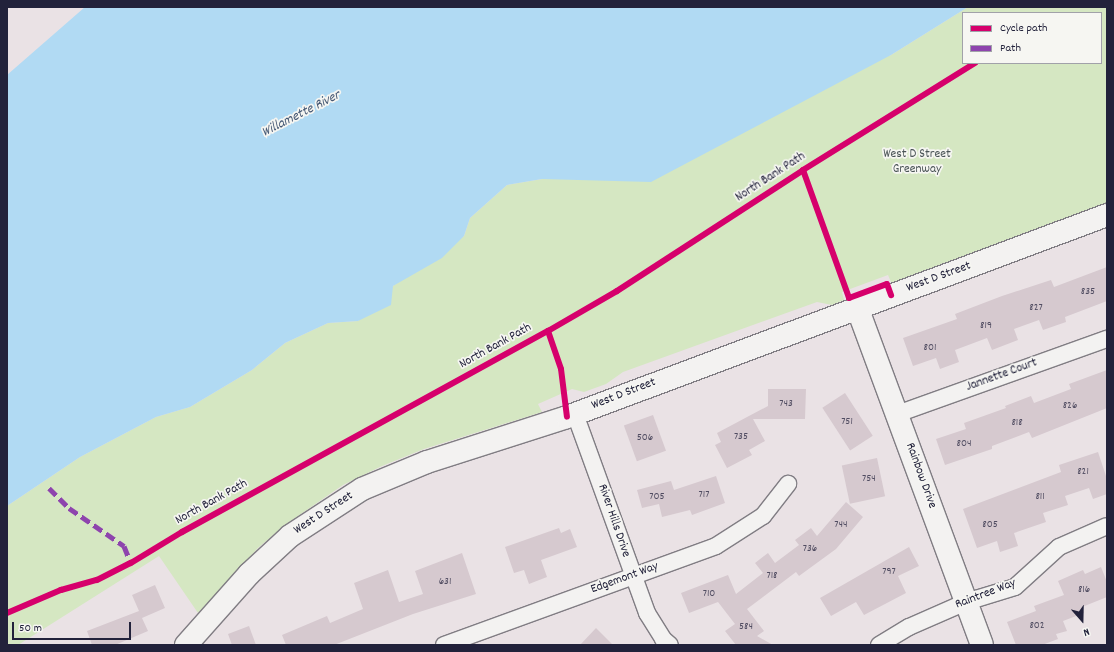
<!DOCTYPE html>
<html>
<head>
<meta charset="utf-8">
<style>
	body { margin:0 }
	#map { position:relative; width:1114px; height:652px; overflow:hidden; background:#eae2e5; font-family:Dekko,sans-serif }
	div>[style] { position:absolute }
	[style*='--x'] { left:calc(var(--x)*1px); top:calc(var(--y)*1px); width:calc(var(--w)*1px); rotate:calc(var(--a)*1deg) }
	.green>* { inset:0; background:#d5e7c2 }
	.water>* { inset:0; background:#b1daf3 }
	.building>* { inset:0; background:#d6c9cf; transform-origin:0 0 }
	.roads { filter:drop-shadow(1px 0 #807d83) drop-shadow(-1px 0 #807d83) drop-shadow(0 1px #807d83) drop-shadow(0 -1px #807d83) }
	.street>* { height:16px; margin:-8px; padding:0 8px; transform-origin:8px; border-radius:8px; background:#f3f2f1 }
	.secondary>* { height:22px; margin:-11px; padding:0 11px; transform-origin:11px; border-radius:11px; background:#f3f2f1 }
	.quiet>* { height:5px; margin-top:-2.5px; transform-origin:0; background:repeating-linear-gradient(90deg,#8e44ad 0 10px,transparent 0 15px) }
	.cycleway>* { height:6px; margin:-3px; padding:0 3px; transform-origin:3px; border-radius:3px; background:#d6006c }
	span { translate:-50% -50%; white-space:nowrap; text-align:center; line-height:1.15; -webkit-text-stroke:3.5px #f6f6f2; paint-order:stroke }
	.number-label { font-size:11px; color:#504c61 }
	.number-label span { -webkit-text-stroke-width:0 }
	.park-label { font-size:13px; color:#4a5456 }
	.street-label { font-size:13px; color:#22223b }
	.water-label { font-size:14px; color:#455874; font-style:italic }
	.frame { position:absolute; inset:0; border:8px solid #22223b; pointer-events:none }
	.legend { position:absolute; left:962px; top:12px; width:140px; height:52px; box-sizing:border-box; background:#f6f6f2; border:1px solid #a1a1a9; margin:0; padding:5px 7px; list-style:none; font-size:12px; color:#22223b }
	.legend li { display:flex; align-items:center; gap:8px; height:20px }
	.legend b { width:20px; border:1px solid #a1a1a9 }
	.north { position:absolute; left:1062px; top:600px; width:40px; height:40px; -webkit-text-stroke:3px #f6f6f2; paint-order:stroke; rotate:160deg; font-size:11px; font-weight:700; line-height:16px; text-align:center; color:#22223b }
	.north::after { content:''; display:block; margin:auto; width:14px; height:18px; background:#22223b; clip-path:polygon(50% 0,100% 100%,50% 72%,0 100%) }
	.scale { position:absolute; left:12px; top:622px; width:119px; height:18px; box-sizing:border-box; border:2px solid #22223b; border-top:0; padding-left:5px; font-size:12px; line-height:14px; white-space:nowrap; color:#22223b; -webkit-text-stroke:3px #f6f6f2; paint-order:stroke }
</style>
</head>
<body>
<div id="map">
	<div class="green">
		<i style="clip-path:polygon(evenodd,968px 7px,1107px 7px,1107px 203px,893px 287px,888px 275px,842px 292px,844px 300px,832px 305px,817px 302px,623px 372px,606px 384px,584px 392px,572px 389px,538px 404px,542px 412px,424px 449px,382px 466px,343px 485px,285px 525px,258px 548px,198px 613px,159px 556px,18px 645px,7px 645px,7px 506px,80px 457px,156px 417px,190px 407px,252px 370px,285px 343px,328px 323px,358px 321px,393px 286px,464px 236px,470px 218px,507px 185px,542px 179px,891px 55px,968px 7px,963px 13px,1101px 13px,1101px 63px,963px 63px,963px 13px)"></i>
	</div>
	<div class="water">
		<i style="clip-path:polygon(85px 7px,968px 7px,891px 55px,651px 182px,542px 179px,507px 185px,470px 218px,464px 236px,442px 258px,393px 286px,391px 305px,358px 321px,328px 323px,285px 343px,252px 370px,190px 407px,156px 417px,80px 457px,7px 506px,7px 75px)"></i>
	</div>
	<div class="building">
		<i style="clip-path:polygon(1107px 267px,1107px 301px,1065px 317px,1066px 322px,1043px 330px,1039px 320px,1014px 329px,1018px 340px,992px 350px,987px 338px,955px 350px,959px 362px,940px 369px,936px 358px,913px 366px,903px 338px,957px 319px,955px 314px,1002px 296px,1051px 280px,1054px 287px)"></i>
		<i style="clip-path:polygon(1107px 370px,1107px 408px,1032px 438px,1029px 432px,992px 446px,992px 449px,945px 465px,936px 439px,966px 429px,964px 423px,1006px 408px,1005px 406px,1031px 396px,1034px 403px,1071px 389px,1069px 384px)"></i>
		<i style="clip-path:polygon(768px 389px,806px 389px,805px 419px,753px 419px,765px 441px,749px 450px,752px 455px,727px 468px,715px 445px,721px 442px,717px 433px,768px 406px)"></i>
		<i style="left:845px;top:393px;width:51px;height:27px;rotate:57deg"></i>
		<i style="left:653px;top:415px;width:38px;height:31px;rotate:70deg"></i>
		<i style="clip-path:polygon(1098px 452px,1107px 479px,1107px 494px,1093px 499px,1089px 488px,1065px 496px,1068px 505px,1043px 513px,1046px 522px,1014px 533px,1018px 546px,1000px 552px,997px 541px,977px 548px,963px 509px,1061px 472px,1059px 465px)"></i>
		<i style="left:877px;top:458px;width:39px;height:36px;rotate:78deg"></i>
		<i style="clip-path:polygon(716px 476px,725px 503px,692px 515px,690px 510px,662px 517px,659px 504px,642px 508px,637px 490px,671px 481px,674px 490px)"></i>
		<i style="clip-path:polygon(846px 502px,863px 517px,836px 549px,799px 576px,796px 572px,747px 609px,764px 631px,757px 636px,773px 645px,736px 645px,725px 631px,735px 624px,718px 602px,689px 613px,681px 593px,728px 575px,736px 594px,763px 573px,755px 563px,768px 553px,775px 563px,799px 545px,795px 540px,811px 528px,817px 536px)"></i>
		<i style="clip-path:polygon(559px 528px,561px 533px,570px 529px,577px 547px,541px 560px,547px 577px,529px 584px,524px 570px,514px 573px,505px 547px)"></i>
		<i style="clip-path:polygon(909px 547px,919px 566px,898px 576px,906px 593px,864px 615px,856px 602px,831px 616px,820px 598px)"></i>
		<i style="clip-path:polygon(462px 553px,476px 594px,413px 614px,334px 645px,286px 645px,282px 635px,327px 616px,330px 623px,363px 609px,354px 583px,388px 570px,399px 602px,423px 594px,415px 571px)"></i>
		<i style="clip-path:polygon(1101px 567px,1107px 582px,1107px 597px,1082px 607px,1084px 613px,1063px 621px,1067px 631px,1056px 634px,1058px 639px,1042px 645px,1016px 645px,1007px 622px,1036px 611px,1034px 606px,1064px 595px,1058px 581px,1083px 570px,1085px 574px)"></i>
		<i style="clip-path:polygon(155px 585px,165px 608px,142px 618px,148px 631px,115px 645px,92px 645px,87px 631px,139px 611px,132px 595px)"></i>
		<i style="clip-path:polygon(249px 626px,256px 645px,232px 645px,228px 634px)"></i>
		<i style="clip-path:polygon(596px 628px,613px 645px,580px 645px)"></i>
	</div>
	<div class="roads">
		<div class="street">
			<i style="--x:575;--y:414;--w:212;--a:70.1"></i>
			<i style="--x:647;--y:613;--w:31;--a:58"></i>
			<i style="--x:663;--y:639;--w:9;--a:41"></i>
			<i style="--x:897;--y:414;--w:223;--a:-19.7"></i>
			<i style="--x:444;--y:645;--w:289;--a:-20"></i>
			<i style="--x:716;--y:546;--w:56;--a:-32.6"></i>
			<i style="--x:763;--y:516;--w:41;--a:-52"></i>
			<i style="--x:879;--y:645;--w:35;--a:-31"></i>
			<i style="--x:909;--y:627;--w:62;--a:-23.7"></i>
			<i style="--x:966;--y:602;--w:51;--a:-17"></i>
			<i style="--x:1015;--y:587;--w:59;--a:-42.3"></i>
			<i style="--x:1059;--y:547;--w:52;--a:-23.6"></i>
		</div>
		<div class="secondary">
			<i style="--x:857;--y:307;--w:360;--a:69.7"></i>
			<i style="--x:186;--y:645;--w:95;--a:-48.4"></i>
			<i style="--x:249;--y:574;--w:56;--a:-42.8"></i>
			<i style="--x:290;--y:536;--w:86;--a:-33.1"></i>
			<i style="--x:362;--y:489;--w:70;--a:-22.6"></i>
			<i style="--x:427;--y:462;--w:147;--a:-17.8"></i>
			<i style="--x:567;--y:417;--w:577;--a:-20.51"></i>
		</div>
	</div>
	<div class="quiet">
		<i style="--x:49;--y:488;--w:28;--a:45"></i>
		<i style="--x:69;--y:508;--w:67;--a:34.6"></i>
		<i style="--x:124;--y:546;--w:18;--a:68"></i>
	</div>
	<div class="cycleway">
		<i style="--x:803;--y:170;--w:136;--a:70.2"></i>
		<i style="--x:849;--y:298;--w:40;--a:-20.2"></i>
		<i style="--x:887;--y:284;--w:12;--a:70"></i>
		<i style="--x:548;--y:331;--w:40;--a:71.1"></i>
		<i style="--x:561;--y:369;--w:48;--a:82.9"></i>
		<i style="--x:7;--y:613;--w:59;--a:-23.1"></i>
		<i style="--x:61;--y:590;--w:37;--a:-16"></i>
		<i style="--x:97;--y:580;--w:38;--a:-27"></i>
		<i style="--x:131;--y:563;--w:60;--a:-31.3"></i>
		<i style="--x:182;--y:532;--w:418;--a:-28.8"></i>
		<i style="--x:548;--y:331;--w:80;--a:-30.1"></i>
		<i style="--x:617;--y:291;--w:222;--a:-33"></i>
		<i style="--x:803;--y:170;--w:203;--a:-31.9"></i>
	</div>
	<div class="number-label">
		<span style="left:1088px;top:292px">835</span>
		<span style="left:1036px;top:308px">827</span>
		<span style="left:986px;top:326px">819</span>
		<span style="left:930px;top:348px">801</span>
		<span style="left:786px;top:404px">743</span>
		<span style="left:1070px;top:406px">826</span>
		<span style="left:847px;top:422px">751</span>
		<span style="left:1017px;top:423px">818</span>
		<span style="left:741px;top:437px">735</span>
		<span style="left:645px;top:438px">506</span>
		<span style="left:964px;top:444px">804</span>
		<span style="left:1083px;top:472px">821</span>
		<span style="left:869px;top:479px">754</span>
		<span style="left:704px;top:495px">717</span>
		<span style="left:657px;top:497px">705</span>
		<span style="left:1040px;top:497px">811</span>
		<span style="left:841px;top:525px">744</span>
		<span style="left:990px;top:525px">805</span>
		<span style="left:810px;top:549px">736</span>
		<span style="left:889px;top:572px">797</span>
		<span style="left:772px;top:576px">718</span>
		<span style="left:445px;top:582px">631</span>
		<span style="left:1084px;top:590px">816</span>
		<span style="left:709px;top:594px">710</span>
		<span style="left:1037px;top:626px">802</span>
		<span style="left:746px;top:627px">584</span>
	</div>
	<div class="park-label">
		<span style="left:917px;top:163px">West D Street<br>Greenway</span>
	</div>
	<div class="street-label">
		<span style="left:771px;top:178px;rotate:-33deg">North Bank Path</span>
		<span style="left:939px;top:278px;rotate:-20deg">West D Street</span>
		<span style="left:496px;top:347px;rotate:-29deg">North Bank Path</span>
		<span style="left:1002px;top:376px;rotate:-20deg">Jannette Court</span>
		<span style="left:624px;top:395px;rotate:-21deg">West D Street</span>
		<span style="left:920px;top:476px;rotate:70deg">Rainbow Drive</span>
		<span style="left:212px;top:503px;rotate:-29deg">North Bank Path</span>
		<span style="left:324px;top:514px;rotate:-33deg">West D Street</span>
		<span style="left:613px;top:521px;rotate:71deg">River Hills Drive</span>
		<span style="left:625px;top:579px;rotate:-20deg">Edgemont Way</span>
		<span style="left:986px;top:595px;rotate:-21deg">Raintree Way</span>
	</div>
	<div class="water-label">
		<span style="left:301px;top:114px;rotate:-27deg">Willamette River</span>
	</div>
	<div class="frame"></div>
	<ul class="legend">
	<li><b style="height:5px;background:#d6006c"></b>Cycle path</li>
	<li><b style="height:5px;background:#8e44ad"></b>Path</li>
	</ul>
	<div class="north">N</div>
	<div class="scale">50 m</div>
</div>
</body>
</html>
